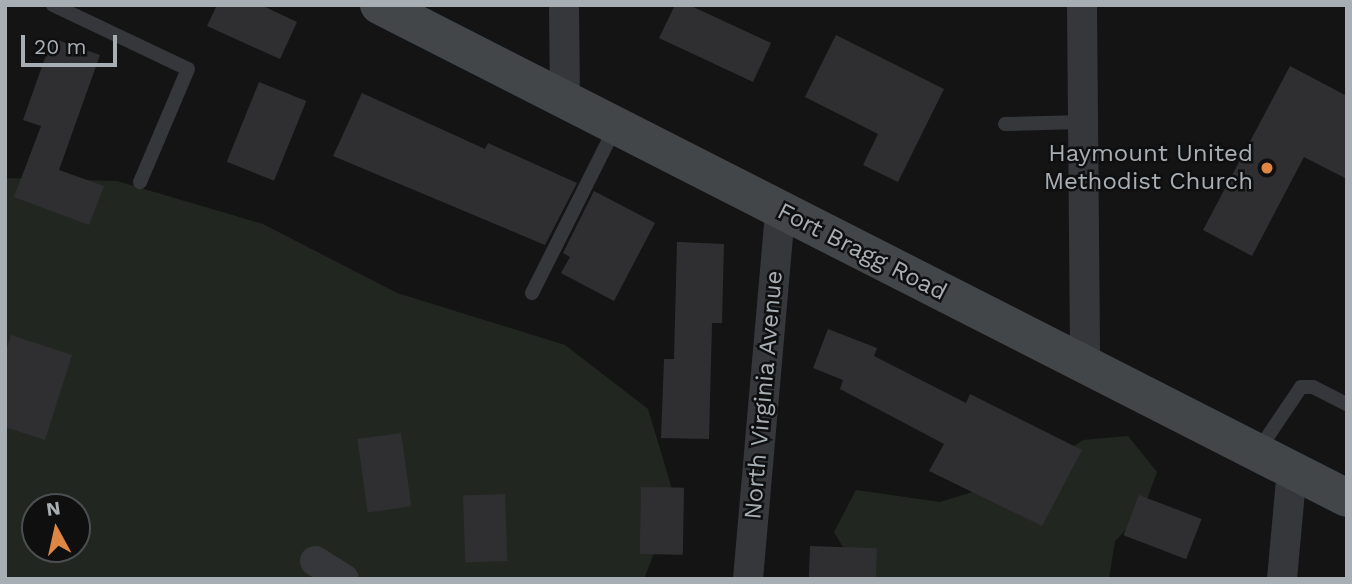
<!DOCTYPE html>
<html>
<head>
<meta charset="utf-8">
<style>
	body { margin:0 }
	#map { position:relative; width:1352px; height:584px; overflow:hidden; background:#141415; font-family:"Work Sans",sans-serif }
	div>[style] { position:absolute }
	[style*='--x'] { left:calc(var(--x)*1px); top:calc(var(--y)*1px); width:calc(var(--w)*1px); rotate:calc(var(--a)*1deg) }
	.green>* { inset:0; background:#212720 }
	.building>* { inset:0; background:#2f2f31; transform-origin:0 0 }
	.service>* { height:14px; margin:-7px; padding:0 7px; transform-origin:7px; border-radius:7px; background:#35373a }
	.minor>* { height:30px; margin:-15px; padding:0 15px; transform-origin:15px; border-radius:15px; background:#35373a }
	.secondary>* { height:38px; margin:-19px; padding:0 19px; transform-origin:19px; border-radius:19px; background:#434649 }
	.dots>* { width:19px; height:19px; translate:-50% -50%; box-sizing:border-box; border:4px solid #0f0f10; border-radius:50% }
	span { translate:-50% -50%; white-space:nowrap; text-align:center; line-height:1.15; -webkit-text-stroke:5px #0f0f10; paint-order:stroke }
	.poi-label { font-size:24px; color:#a7aeb4 }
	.right { translate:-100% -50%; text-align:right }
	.street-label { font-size:24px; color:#a7aeb4 }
	.frame { position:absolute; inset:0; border:7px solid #a7aeb4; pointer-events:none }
	.north { position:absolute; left:21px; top:493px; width:70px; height:70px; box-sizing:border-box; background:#0f0f10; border:2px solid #4c4f52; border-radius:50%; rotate:352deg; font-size:19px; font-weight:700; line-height:28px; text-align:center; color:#a7aeb4 }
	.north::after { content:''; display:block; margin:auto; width:24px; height:32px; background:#de8643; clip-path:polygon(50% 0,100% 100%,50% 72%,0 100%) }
	.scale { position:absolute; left:21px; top:35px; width:96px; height:32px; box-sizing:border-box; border:4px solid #a7aeb4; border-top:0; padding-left:9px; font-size:21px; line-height:24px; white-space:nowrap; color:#a7aeb4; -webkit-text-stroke:5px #0f0f10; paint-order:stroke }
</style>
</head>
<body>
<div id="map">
	<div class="green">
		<i style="clip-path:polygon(evenodd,5px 178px,117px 181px,263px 224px,397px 293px,565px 345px,648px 409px,675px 499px,644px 579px,5px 579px,5px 178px,35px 507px,77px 507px,77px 549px,35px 549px,35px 507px)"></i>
		<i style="clip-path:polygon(1128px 436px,1157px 472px,1142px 513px,1115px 541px,1109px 579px,862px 579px,834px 532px,856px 490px,940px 502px,1030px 475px,1083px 440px)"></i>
	</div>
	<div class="building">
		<i style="clip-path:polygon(217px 5px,261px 5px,297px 22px,280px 59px,207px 26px)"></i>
		<i style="clip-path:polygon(675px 5px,689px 5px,771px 43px,753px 82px,659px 38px)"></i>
		<i style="clip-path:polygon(836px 35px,944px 89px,898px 182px,863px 165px,878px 134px,805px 97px)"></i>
		<i style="clip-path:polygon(52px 38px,100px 55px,59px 170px,104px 186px,89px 225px,14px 197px,41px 126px,23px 120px)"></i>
		<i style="clip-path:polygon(1290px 66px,1347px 96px,1347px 179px,1304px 157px,1252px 256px,1203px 230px)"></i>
		<i style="left:259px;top:82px;width:51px;height:86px;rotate:22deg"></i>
		<i style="clip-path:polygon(362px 93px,485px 149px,488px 143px,577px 183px,545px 245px,333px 156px)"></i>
		<i style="clip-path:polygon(594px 191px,655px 223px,614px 301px,561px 273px,570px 257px,563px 253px)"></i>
		<i style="clip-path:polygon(677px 242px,724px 244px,722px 323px,712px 323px,709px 439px,661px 438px,664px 359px,674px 359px)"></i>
		<i style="clip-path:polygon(828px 329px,877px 348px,874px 356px,966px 403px,970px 394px,1082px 450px,1042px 526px,929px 471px,944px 444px,840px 389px,843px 380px,813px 368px)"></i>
		<i style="clip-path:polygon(11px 335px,72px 355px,45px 440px,5px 427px,5px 354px)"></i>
		<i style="left:401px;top:433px;width:74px;height:44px;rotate:82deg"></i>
		<i style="left:641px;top:487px;width:43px;height:67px;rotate:1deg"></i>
		<i style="left:505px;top:494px;width:67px;height:42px;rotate:88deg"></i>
		<i style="left:1139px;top:495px;width:67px;height:43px;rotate:21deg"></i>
		<i style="left:810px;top:546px;width:67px;height:33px;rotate:2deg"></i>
	</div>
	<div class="service">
		<i style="--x:53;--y:5;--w:149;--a:25.4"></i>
		<i style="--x:188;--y:69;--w:123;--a:113"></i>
		<i style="--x:1005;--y:124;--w:78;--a:-1.5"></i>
		<i style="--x:532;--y:293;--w:185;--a:-63.3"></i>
		<i style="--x:1258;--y:451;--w:77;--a:-56.1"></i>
		<i style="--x:1301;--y:387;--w:12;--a:0"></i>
		<i style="--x:1313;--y:387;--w:38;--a:27"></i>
	</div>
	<div class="minor">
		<i style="--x:564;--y:5;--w:95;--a:89.4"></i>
		<i style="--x:1082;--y:5;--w:360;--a:89.5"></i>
		<i style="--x:315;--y:561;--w:34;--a:32"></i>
		<i style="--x:748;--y:579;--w:369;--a:-85"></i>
		<i style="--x:1282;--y:579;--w:109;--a:-84.8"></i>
	</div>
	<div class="secondary">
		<i style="--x:379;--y:5;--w:1086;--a:26.99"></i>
	</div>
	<div class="dots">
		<i style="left:1267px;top:168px;background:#de8643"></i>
	</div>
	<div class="poi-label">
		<span class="right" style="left:1253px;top:168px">Haymount United<br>Methodist Church</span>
	</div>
	<div class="street-label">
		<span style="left:862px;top:252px;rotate:27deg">Fort Bragg Road</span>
		<span style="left:764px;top:395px;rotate:-85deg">North Virginia Avenue</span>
	</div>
	<div class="frame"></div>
	<div class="north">N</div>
	<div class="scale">20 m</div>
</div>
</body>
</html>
